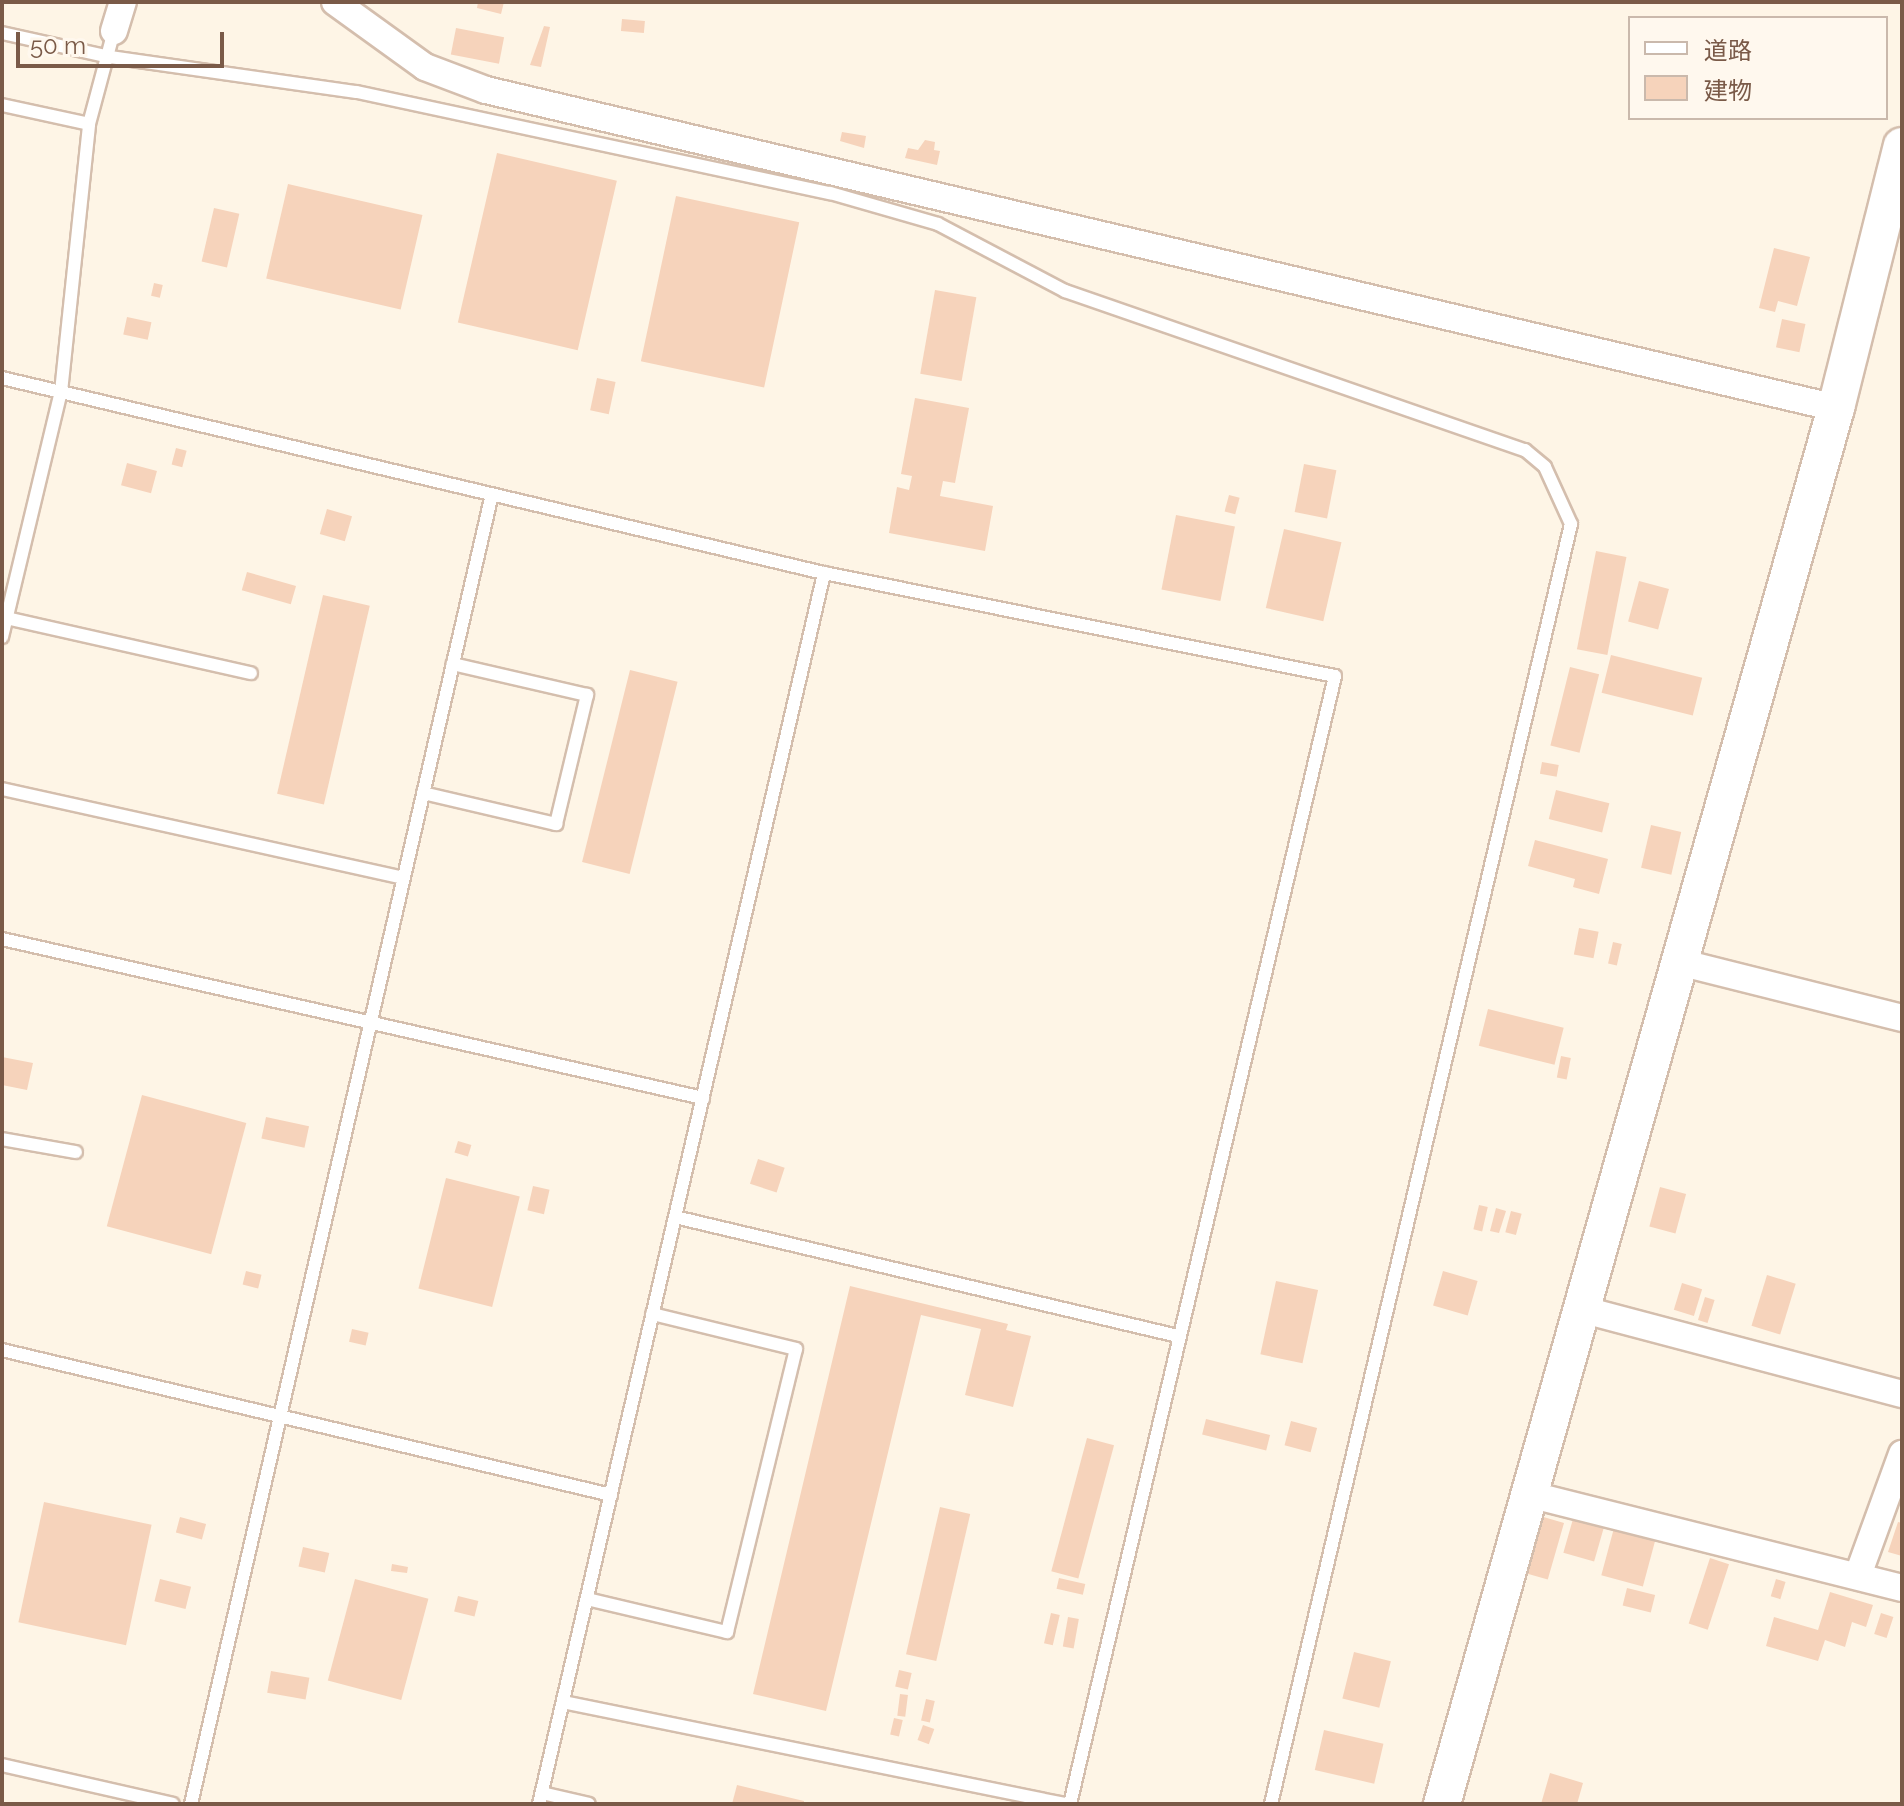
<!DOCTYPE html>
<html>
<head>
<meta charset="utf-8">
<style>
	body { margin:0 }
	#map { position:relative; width:1904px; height:1806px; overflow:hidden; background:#fef5e6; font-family:Raleway,"Noto Sans JP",sans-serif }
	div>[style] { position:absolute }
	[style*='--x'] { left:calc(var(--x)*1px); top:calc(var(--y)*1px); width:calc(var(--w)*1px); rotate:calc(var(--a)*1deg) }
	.building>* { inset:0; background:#f6d3bb; transform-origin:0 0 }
	.roads { filter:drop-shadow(2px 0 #d4bead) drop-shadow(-2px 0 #d4bead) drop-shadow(0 2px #d4bead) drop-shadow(0 -2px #d4bead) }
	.lane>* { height:12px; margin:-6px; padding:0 6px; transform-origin:6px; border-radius:6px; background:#fff }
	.street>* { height:26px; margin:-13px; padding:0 13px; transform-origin:13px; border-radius:13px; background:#fff }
	.secondary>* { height:36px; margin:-18px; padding:0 18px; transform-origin:18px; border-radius:18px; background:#fff }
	span { translate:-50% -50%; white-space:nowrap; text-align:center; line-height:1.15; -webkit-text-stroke:7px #fff8ee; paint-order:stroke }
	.frame { position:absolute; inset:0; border:4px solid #7a5a48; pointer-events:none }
	.legend { position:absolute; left:1628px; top:16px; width:260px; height:104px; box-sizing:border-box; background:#fff8ee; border:2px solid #cab9ac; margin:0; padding:10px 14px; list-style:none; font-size:24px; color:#7a5a48 }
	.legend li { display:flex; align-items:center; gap:16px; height:40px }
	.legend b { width:40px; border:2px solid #cab9ac }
	.scale { position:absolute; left:16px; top:32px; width:208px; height:36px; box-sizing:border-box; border:4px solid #7a5a48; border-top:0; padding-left:10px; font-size:24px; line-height:28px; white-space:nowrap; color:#7a5a48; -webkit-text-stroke:6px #fff8ee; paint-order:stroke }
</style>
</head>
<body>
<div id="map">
	<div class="building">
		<i style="clip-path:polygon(478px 2px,504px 2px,501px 14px,477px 8px)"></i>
		<i style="left:622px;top:19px;width:23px;height:12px;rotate:5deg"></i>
		<i style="clip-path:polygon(544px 26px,550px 27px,541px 67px,530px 65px)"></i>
		<i style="left:456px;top:28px;width:49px;height:27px;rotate:11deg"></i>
		<i style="clip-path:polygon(842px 132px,866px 136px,864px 148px,840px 141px)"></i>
		<i style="clip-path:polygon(925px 140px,935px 142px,934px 150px,940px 151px,937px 165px,905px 158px,908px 148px,918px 150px)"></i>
		<i style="left:497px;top:153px;width:123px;height:174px;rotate:13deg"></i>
		<i style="left:288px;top:184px;width:138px;height:97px;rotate:13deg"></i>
		<i style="left:676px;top:196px;width:126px;height:169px;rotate:12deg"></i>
		<i style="left:214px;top:208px;width:26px;height:55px;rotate:13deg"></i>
		<i style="clip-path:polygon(1774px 248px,1810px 257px,1797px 306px,1778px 301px,1775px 312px,1759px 308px)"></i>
		<i style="left:154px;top:283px;width:9px;height:13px;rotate:13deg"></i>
		<i style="left:935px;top:290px;width:42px;height:85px;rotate:10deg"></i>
		<i style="left:127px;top:317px;width:25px;height:18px;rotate:12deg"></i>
		<i style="left:1782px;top:319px;width:24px;height:29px;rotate:12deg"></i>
		<i style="left:597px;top:378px;width:19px;height:33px;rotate:12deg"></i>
		<i style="clip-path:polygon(915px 398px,969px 408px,955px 483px,943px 481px,940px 496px,993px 506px,985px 551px,889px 533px,897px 487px,909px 490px,912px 476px,901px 474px)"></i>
		<i style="left:176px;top:448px;width:11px;height:17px;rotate:15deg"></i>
		<i style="left:127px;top:463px;width:31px;height:23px;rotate:15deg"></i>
		<i style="left:1304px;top:464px;width:33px;height:49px;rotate:11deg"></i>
		<i style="left:1229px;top:495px;width:11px;height:17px;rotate:15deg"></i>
		<i style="left:327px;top:509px;width:26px;height:26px;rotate:16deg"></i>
		<i style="left:1176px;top:515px;width:60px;height:76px;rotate:11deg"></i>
		<i style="left:1284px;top:529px;width:59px;height:81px;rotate:13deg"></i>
		<i style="left:1596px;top:551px;width:31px;height:100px;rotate:11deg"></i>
		<i style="left:247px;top:572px;width:51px;height:19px;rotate:16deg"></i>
		<i style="left:1639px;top:581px;width:31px;height:42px;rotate:15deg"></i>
		<i style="left:323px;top:595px;width:48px;height:204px;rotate:13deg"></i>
		<i style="left:1611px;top:655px;width:94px;height:39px;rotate:14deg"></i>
		<i style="left:1570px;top:667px;width:30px;height:81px;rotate:14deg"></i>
		<i style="left:630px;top:670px;width:49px;height:198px;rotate:14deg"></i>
		<i style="left:1542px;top:762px;width:17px;height:12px;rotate:10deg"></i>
		<i style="left:1556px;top:790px;width:55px;height:30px;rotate:14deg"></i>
		<i style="left:1651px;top:825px;width:31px;height:44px;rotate:13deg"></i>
		<i style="clip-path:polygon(1535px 840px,1608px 859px,1599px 894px,1573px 887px,1575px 879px,1528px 866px)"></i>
		<i style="left:1579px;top:928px;width:20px;height:27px;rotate:11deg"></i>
		<i style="left:1613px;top:942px;width:9px;height:22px;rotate:13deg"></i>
		<i style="left:1488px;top:1009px;width:78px;height:38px;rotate:14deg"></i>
		<i style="left:1561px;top:1056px;width:10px;height:22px;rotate:11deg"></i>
		<i style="clip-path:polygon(2px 1057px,33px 1063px,27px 1090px,2px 1085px)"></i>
		<i style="left:142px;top:1095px;width:108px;height:136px;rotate:15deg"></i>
		<i style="left:266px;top:1117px;width:44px;height:22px;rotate:12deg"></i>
		<i style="left:458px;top:1141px;width:14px;height:12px;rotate:17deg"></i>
		<i style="left:758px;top:1159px;width:28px;height:26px;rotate:18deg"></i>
		<i style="left:446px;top:1178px;width:76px;height:114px;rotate:14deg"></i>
		<i style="left:533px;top:1186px;width:17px;height:25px;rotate:13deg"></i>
		<i style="left:1660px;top:1187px;width:27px;height:41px;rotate:15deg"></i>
		<i style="left:1479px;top:1205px;width:9px;height:25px;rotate:13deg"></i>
		<i style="clip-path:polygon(1496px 1208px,1506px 1211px,1499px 1233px,1490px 1231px)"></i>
		<i style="left:1511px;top:1211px;width:11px;height:22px;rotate:15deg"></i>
		<i style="left:246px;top:1271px;width:16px;height:14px;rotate:14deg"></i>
		<i style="left:1443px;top:1271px;width:36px;height:36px;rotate:16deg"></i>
		<i style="left:1767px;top:1275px;width:30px;height:53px;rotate:17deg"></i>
		<i style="left:1276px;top:1281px;width:43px;height:75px;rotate:12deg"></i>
		<i style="left:1682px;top:1283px;width:21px;height:28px;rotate:17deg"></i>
		<i style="clip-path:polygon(850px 1286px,1008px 1324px,1006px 1330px,1031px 1336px,1013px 1407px,965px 1395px,981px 1329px,921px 1315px,826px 1711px,753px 1694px)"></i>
		<i style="left:1705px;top:1297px;width:10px;height:24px;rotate:17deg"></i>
		<i style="left:352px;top:1329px;width:17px;height:13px;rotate:13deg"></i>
		<i style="left:1206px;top:1419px;width:66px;height:16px;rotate:14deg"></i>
		<i style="left:1291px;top:1421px;width:27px;height:25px;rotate:15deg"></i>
		<i style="left:1087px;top:1438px;width:28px;height:138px;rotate:15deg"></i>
		<i style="left:44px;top:1502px;width:110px;height:123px;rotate:12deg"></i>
		<i style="left:940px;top:1507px;width:31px;height:151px;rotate:13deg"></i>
		<i style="left:1540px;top:1516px;width:25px;height:59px;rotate:16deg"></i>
		<i style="left:180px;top:1517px;width:27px;height:16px;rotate:15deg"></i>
		<i style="left:1573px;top:1519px;width:32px;height:35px;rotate:16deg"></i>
		<i style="clip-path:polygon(1898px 1522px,1902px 1523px,1902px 1556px,1888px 1552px)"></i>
		<i style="left:1614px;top:1528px;width:43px;height:49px;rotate:15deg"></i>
		<i style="left:303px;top:1547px;width:27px;height:20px;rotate:13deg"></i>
		<i style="left:1710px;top:1558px;width:20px;height:69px;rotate:18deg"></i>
		<i style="clip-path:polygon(392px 1564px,408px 1567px,407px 1573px,391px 1571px)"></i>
		<i style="left:1059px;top:1578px;width:27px;height:11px;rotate:13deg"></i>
		<i style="left:160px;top:1579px;width:32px;height:23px;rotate:14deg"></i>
		<i style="left:355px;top:1579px;width:76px;height:105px;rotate:15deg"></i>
		<i style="left:1776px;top:1579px;width:10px;height:18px;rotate:17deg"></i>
		<i style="left:1627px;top:1588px;width:29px;height:18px;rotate:14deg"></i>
		<i style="clip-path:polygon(1830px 1592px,1873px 1605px,1866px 1627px,1852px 1622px,1845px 1647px,1825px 1640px,1818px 1661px,1766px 1646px,1774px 1617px,1818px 1630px)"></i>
		<i style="left:458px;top:1596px;width:21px;height:16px;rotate:14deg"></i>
		<i style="left:1051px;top:1613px;width:9px;height:31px;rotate:13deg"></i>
		<i style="left:1881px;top:1613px;width:13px;height:22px;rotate:18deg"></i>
		<i style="left:1068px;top:1617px;width:11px;height:30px;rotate:10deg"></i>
		<i style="left:1354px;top:1652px;width:38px;height:48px;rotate:14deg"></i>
		<i style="left:899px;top:1670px;width:13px;height:17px;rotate:13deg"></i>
		<i style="left:271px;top:1671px;width:39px;height:22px;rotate:10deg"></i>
		<i style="left:900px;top:1694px;width:8px;height:22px;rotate:7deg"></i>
		<i style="left:926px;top:1699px;width:9px;height:22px;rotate:13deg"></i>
		<i style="left:894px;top:1718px;width:9px;height:17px;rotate:13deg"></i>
		<i style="left:923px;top:1725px;width:12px;height:16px;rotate:20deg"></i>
		<i style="left:1324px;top:1730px;width:61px;height:41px;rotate:13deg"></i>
		<i style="clip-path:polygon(1550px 1773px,1583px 1783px,1577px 1804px,1541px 1804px)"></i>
		<i style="clip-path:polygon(737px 1785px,804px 1801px,804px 1804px,732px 1804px)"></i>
	</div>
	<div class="roads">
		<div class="lane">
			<i style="--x:2;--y:33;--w:111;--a:12.5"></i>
			<i style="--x:110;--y:57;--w:249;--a:8.1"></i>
			<i style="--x:357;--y:92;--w:484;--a:12.1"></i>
			<i style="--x:830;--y:193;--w:112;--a:16"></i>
			<i style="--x:938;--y:224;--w:144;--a:27.8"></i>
			<i style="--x:1065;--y:291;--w:487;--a:19.1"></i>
			<i style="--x:1525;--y:450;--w:26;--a:40"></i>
			<i style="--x:1545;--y:467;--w:63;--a:65.5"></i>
			<i style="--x:1571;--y:524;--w:1315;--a:103.19"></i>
			<i style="--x:2;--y:105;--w:89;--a:12.3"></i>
			<i style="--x:2;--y:378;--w:845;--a:13.35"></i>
			<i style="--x:824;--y:573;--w:521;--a:11.4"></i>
			<i style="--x:1335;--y:676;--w:1159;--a:103.22"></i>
			<i style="--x:6;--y:618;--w:251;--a:12.7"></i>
			<i style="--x:2;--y:637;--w:252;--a:-76.5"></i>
			<i style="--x:61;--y:392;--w:269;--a:-84"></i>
			<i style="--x:89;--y:124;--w:96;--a:-75"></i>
			<i style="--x:2;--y:789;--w:411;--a:12.5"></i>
			<i style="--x:423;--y:793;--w:137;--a:13.1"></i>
			<i style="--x:556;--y:824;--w:133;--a:-76.5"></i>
			<i style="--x:587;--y:695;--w:138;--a:-167"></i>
			<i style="--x:2;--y:939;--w:719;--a:12.78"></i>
			<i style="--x:2;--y:1139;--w:75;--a:10"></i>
			<i style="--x:675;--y:1217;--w:517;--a:13.31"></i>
			<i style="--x:2;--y:1350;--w:626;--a:13.39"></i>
			<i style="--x:587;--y:1599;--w:144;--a:13.3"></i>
			<i style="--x:727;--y:1632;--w:291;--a:-76.3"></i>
			<i style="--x:796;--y:1349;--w:148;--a:-166.3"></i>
			<i style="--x:563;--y:1702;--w:512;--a:11.49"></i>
			<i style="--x:2;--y:1765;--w:175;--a:12.8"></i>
			<i style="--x:542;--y:1793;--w:48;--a:13.2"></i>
			<i style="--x:191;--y:1804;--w:1344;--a:-77.06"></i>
			<i style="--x:539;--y:1804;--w:1264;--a:-76.96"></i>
		</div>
		<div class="street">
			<i style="--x:335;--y:2;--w:111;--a:35.8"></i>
			<i style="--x:425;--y:67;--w:65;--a:20.7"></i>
			<i style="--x:486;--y:90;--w:1387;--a:13.25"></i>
			<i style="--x:114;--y:31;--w:30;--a:-73"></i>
			<i style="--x:1679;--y:962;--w:230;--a:14.1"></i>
			<i style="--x:1584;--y:1310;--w:329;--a:14.8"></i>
			<i style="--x:1532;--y:1495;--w:382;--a:14.1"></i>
			<i style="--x:1858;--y:1575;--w:129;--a:-70"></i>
		</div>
		<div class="secondary">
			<i style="--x:1442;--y:1804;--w:1451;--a:-74.24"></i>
			<i style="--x:1836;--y:408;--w:270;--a:-75.9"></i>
		</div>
	</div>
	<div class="frame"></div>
	<ul class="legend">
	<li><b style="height:10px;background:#fff"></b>道路</li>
	<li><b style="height:22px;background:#f6d3bb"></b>建物</li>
	</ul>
	<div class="scale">50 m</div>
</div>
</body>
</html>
